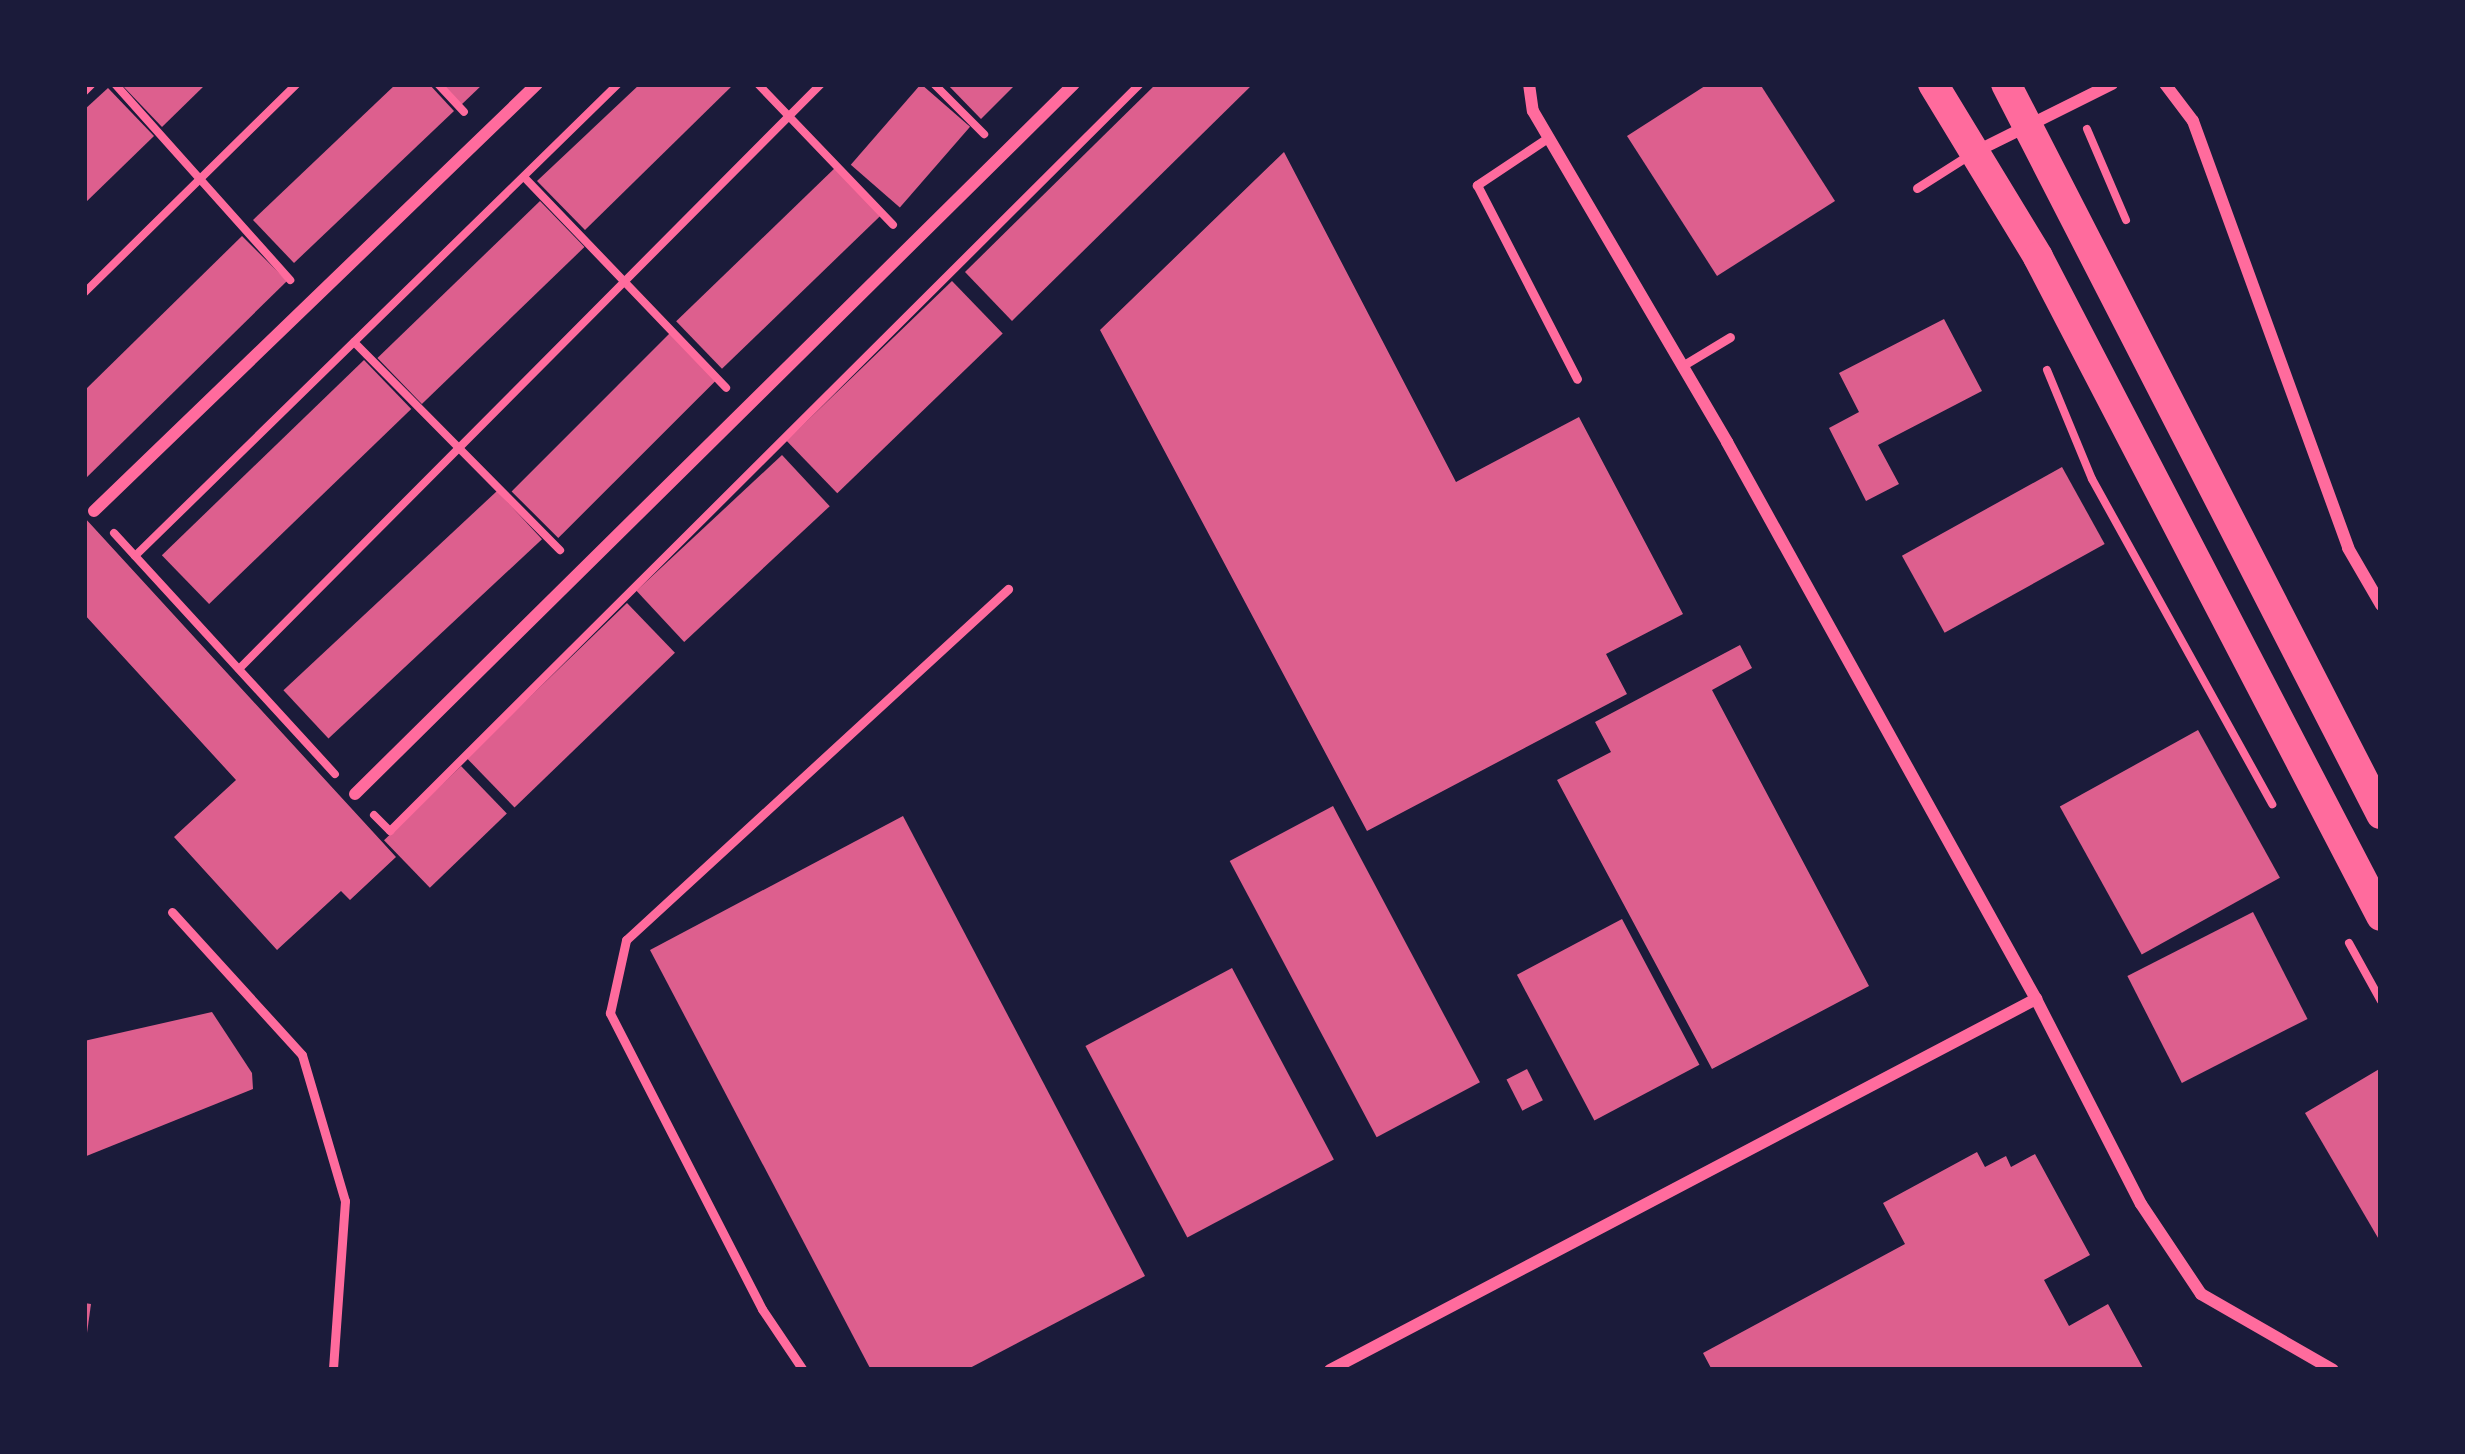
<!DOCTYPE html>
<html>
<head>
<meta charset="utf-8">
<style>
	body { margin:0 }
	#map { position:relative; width:2465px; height:1454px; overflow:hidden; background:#1b1b3a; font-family:"DM Sans",sans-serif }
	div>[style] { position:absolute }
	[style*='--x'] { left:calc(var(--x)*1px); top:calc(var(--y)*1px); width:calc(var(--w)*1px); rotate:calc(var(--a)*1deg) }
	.building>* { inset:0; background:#dd5f8e; transform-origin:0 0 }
	.path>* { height:8px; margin:-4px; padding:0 4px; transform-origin:4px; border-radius:4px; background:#ff6b9d }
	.service>* { height:9px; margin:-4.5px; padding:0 4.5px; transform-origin:4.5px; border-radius:4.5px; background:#ff6b9d }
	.minor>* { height:12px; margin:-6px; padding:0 6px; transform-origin:6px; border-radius:6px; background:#ff6b9d }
	.primary>* { height:30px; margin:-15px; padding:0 15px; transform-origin:15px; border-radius:15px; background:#ff6b9d }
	span { translate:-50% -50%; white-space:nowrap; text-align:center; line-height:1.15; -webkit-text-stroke:12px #1b1b3a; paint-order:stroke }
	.frame { position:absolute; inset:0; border:87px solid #1b1b3a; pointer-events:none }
</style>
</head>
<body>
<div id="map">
	<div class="building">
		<i style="clip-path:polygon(121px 84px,206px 84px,162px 127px)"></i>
		<i style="clip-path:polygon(396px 84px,429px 84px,454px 111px,294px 263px,253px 220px)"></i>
		<i style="clip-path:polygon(440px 84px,483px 84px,460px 106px)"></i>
		<i style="clip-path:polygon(640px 84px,734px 84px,585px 230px,537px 181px)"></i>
		<i style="left:921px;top:84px;width:65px;height:107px;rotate:41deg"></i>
		<i style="clip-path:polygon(947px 84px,1016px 84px,981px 119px)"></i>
		<i style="clip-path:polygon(1156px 84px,1253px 84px,1012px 321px,965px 272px)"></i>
		<i style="clip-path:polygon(1708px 84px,1760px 84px,1835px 201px,1717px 276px,1627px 136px)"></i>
		<i style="clip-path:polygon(108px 88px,154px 136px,84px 204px,84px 110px)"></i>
		<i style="clip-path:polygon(1284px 152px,1456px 482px,1579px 417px,1683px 614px,1606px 654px,1627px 694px,1367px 831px,1100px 330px)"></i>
		<i style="left:838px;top:165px;width:66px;height:225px;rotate:46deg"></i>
		<i style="left:540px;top:201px;width:64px;height:226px;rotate:46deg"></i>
		<i style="clip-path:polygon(242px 236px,287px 281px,84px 480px,84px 391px)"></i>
		<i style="left:952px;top:281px;width:73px;height:230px;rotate:46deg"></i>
		<i style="clip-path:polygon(1944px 319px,1982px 391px,1878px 445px,1899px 484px,1866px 501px,1829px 428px,1859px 412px,1839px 373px)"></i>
		<i style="left:670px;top:333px;width:66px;height:224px;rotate:45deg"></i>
		<i style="left:364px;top:360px;width:68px;height:281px;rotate:46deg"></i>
		<i style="left:782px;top:455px;width:70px;height:199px;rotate:47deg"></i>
		<i style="left:2062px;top:467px;width:88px;height:183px;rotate:61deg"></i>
		<i style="left:497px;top:491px;width:66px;height:292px;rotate:47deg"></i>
		<i style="clip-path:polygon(84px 517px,396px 857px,350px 900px,341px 891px,277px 950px,174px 837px,236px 780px,84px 614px)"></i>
		<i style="left:627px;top:603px;width:69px;height:223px;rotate:46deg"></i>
		<i style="clip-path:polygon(1740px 645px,1752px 668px,1712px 690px,1869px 986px,1712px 1069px,1557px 780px,1611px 752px,1595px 722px)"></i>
		<i style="left:2198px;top:730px;width:169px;height:158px;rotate:61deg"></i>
		<i style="left:461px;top:766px;width:66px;height:107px;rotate:46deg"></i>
		<i style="left:1333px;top:806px;width:313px;height:117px;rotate:62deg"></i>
		<i style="clip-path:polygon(903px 816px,1145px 1276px,966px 1370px,871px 1370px,650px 950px)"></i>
		<i style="left:2253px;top:912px;width:120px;height:141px;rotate:63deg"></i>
		<i style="left:1622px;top:919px;width:165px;height:119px;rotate:62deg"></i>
		<i style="left:1232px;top:968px;width:217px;height:166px;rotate:62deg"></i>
		<i style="clip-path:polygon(212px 1012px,252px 1073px,253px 1089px,84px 1157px,84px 1041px)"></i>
		<i style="clip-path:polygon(2381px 1068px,2381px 1243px,2305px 1113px)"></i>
		<i style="left:1527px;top:1069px;width:35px;height:23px;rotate:63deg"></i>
		<i style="clip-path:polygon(1977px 1152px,1985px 1167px,2006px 1156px,2011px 1167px,2035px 1154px,2090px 1255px,2044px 1280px,2069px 1326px,2108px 1304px,2144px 1370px,1712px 1370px,1703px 1353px,1905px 1244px,1883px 1203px)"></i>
		<i style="clip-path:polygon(84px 1303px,91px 1304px,87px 1333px,84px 1333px)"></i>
	</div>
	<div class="path">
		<i style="--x:115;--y:84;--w:263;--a:48.2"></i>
		<i style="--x:438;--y:84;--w:38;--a:47"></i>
		<i style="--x:758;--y:84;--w:195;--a:46.2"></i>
		<i style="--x:934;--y:84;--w:71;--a:45"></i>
		<i style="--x:84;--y:92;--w:11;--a:-45"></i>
		<i style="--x:2087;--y:129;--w:99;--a:66.8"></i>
		<i style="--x:524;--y:177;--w:292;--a:46.2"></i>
		<i style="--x:84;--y:293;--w:298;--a:-44.5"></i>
		<i style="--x:354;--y:342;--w:293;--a:45.3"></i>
		<i style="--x:2047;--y:370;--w:118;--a:67.6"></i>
		<i style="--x:2092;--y:479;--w:372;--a:61"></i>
		<i style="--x:114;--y:533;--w:327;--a:47.5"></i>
		<i style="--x:135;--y:556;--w:675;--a:-44.34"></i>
		<i style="--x:239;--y:669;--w:825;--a:-45.15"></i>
		<i style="--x:374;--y:815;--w:23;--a:45"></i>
		<i style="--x:390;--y:831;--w:1059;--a:-44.89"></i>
		<i style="--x:2349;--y:943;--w:66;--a:61.1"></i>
	</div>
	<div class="service">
		<i style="--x:1549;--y:137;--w:87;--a:146.3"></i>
		<i style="--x:1477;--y:185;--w:218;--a:62.7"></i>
		<i style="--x:1917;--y:188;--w:62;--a:-32.4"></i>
		<i style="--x:1682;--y:366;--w:56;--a:-31.1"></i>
		<i style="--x:172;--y:912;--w:193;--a:47.7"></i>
		<i style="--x:302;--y:1055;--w:152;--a:73.6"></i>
		<i style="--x:345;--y:1201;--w:169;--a:94.1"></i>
		<i style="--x:803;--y:1370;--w:73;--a:-123.9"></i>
		<i style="--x:762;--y:1309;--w:333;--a:-117.2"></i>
		<i style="--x:610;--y:1013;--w:75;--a:-77.6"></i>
		<i style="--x:626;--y:940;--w:519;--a:-42.58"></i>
	</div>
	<div class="minor">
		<i style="--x:1529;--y:84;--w:27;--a:82"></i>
		<i style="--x:1533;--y:111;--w:384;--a:59.6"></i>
		<i style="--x:1727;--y:442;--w:637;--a:60.98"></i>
		<i style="--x:2036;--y:999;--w:230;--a:62.9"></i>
		<i style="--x:2141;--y:1204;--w:108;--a:56.3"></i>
		<i style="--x:2201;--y:1294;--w:152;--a:29.9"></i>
		<i style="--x:2165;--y:84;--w:46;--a:52.9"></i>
		<i style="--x:2193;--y:121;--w:454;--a:70"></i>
		<i style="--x:2348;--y:548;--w:66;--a:59.9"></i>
		<i style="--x:1975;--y:152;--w:153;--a:-26.4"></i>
		<i style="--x:94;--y:511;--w:615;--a:-43.95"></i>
		<i style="--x:355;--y:794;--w:1010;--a:-44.64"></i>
		<i style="--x:1330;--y:1370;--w:798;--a:-27.72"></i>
	</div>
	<div class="primary">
		<i style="--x:1933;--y:84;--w:202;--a:58.7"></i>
		<i style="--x:2038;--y:257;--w:743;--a:62.5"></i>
		<i style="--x:2006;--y:84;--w:821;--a:62.81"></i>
	</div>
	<div class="frame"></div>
</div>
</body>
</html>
